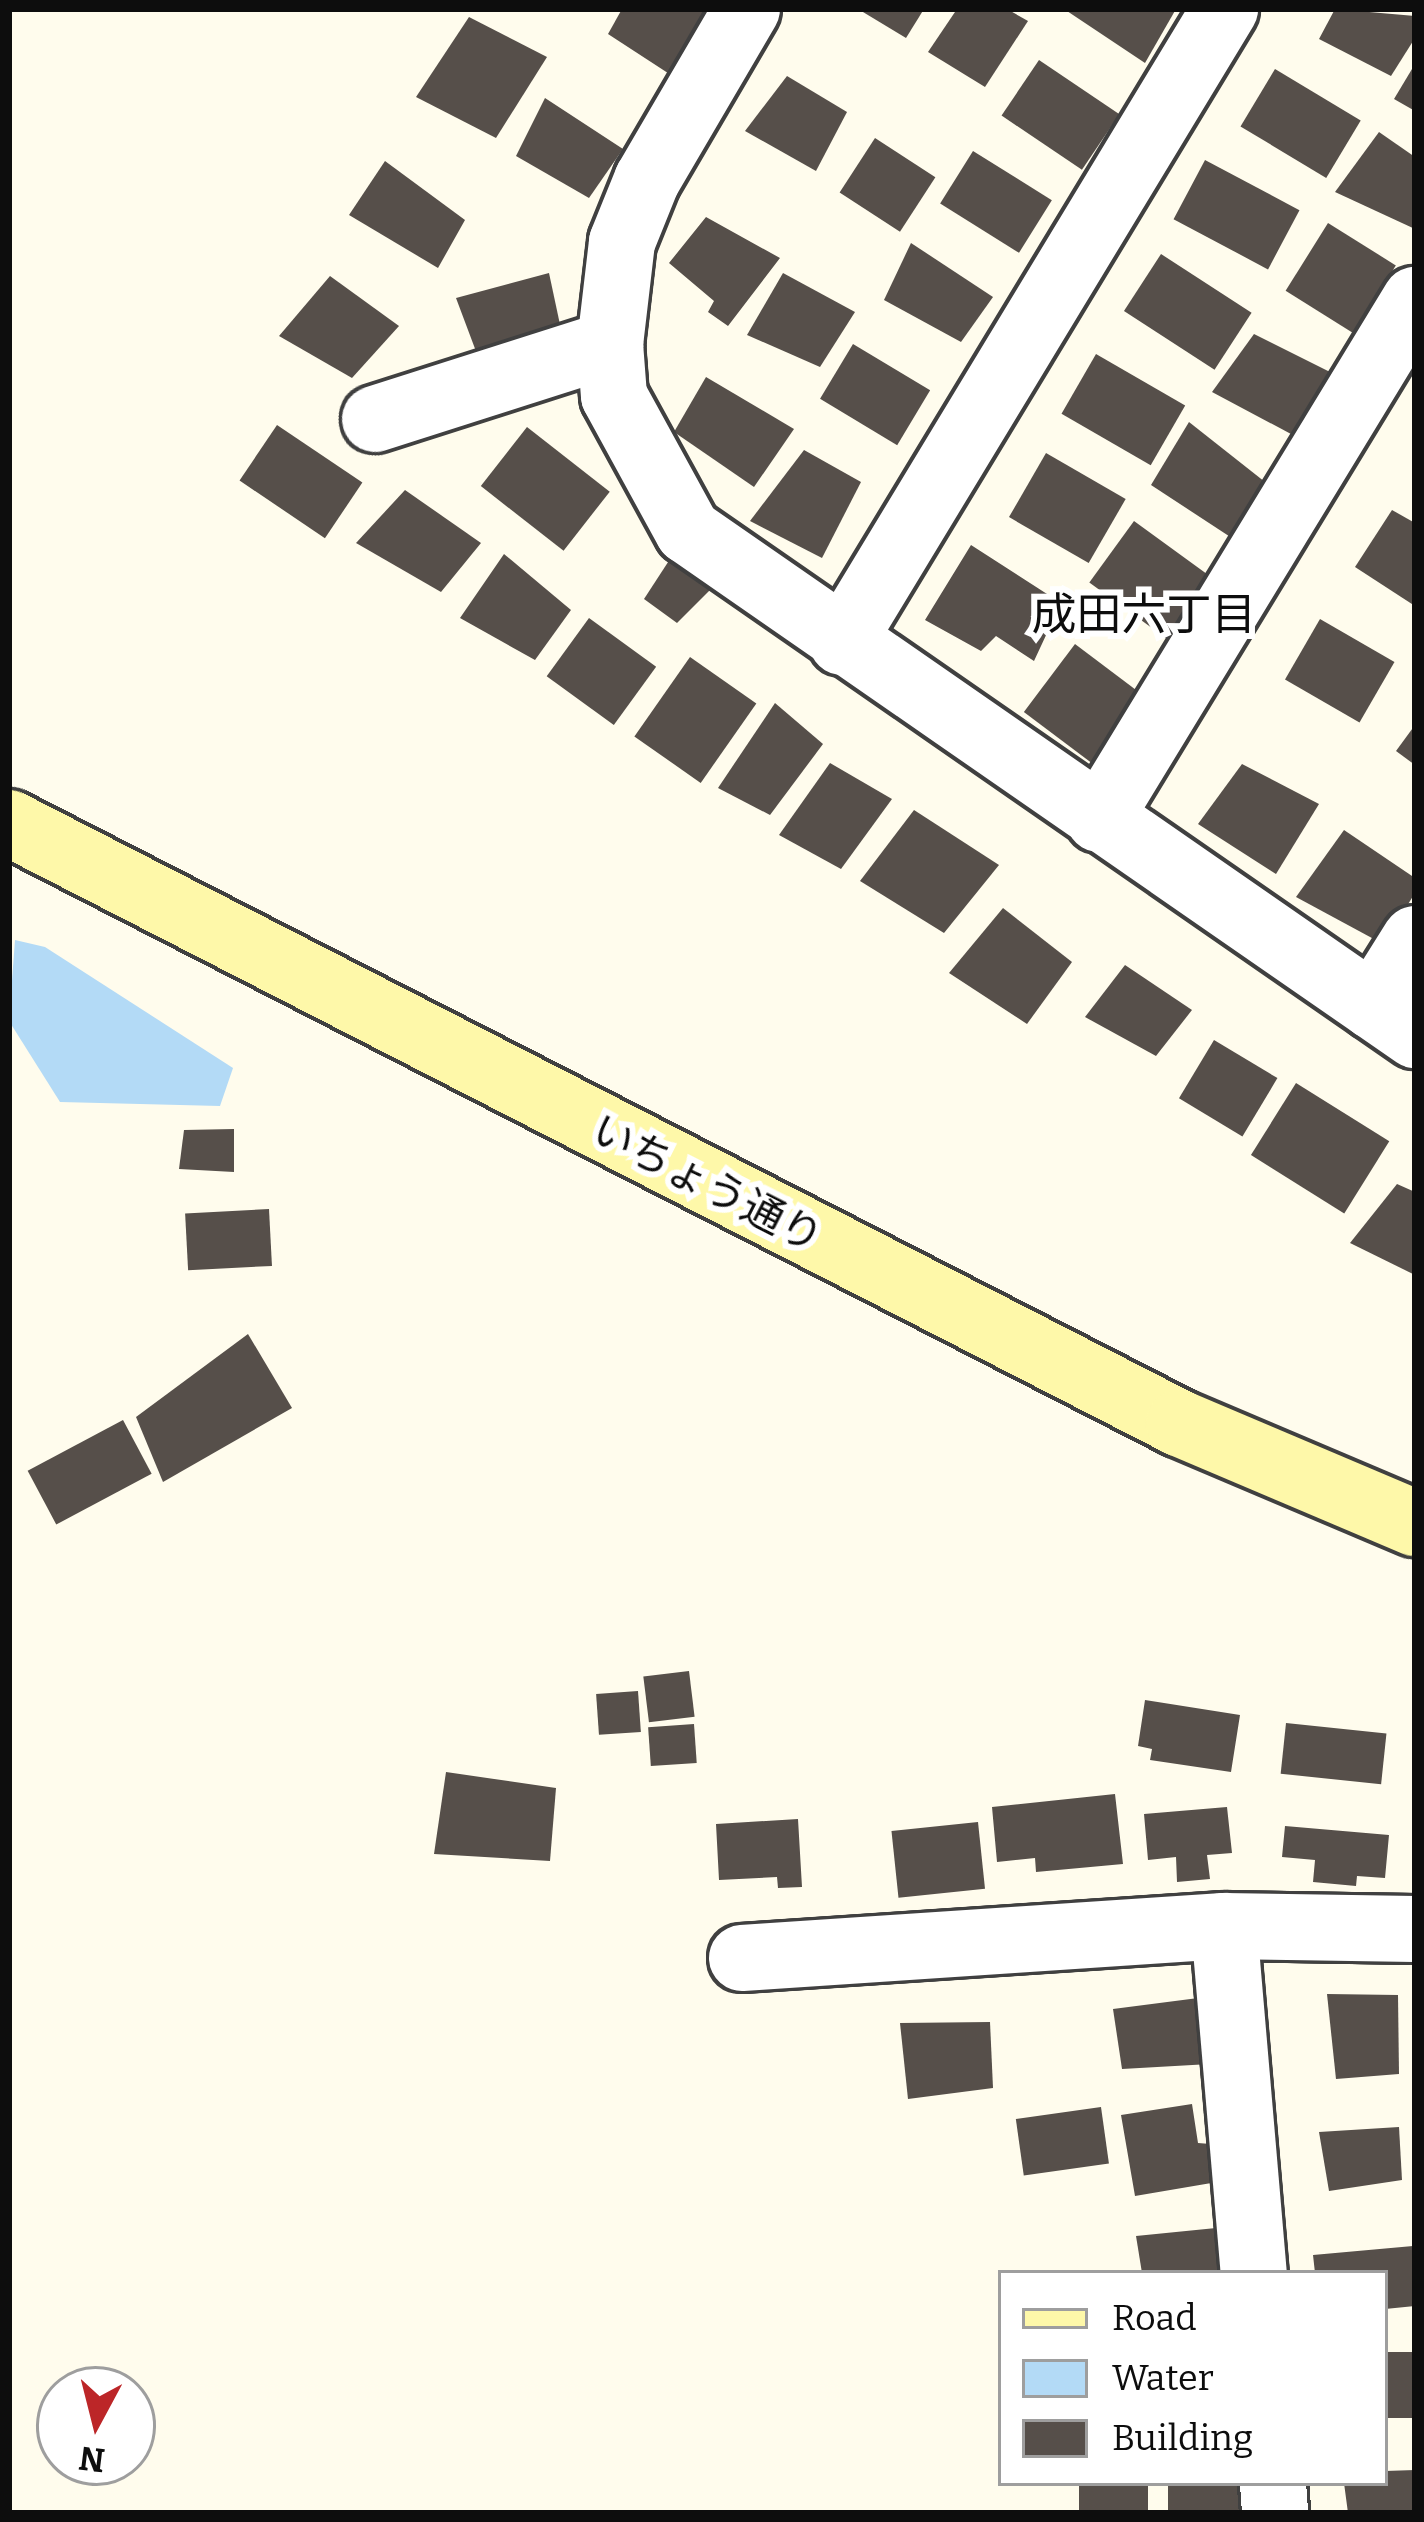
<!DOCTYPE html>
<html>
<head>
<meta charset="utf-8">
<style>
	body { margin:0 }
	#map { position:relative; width:1424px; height:2522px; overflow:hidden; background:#fffced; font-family:Bitter,"Noto Sans JP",serif }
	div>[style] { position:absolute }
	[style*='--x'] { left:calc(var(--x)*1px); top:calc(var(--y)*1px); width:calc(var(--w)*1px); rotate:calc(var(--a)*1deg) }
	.water>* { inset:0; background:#b3daf6 }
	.building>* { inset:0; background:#564f4a; transform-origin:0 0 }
	.roads { filter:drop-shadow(3px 0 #404040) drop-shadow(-3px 0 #404040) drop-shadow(0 3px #404040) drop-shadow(0 -3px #404040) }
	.street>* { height:66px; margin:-33px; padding:0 33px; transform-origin:33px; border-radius:33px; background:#fff }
	.secondary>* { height:66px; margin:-33px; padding:0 33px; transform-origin:33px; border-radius:33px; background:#fef8a9 }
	span { translate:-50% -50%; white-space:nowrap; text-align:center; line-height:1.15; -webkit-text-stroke:12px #fff; paint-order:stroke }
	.street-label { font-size:42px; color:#0d0d0d }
	.neighbourhood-label { font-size:45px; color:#0d0d0d }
	.frame { position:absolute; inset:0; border:12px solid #0d0d0d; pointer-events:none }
	.legend { position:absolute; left:998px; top:2270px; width:390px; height:216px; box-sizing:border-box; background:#fff; border:3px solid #9e9e9e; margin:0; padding:15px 21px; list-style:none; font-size:36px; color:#0d0d0d }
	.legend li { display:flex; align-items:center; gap:24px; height:60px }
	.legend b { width:60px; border:3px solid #9e9e9e }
	.north { position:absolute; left:36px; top:2366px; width:120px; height:120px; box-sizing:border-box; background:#fff; border:3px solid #9e9e9e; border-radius:50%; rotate:187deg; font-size:33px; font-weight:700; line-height:48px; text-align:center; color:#0d0d0d }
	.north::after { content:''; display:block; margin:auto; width:42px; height:54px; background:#bc2628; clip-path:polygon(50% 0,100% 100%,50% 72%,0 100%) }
</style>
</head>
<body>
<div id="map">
	<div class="water">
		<i style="clip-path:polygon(15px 940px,45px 947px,233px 1068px,220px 1106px,60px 1102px,9px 1021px)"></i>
	</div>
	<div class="building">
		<i style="clip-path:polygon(622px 9px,704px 9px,716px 15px,674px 77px,608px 34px)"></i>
		<i style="clip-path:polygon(858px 9px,924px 9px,906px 38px)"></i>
		<i style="clip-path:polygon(957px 9px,1007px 9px,1028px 21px,985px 87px,928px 52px)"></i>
		<i style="clip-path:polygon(1064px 9px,1176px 9px,1145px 63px)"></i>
		<i style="clip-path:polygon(1335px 9px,1415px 16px,1415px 38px,1391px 76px,1319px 39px)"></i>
		<i style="clip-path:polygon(469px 17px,547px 57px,496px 138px,416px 97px)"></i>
		<i style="left:1039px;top:60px;width:97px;height:67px;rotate:34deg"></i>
		<i style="clip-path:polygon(1415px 64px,1415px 111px,1394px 99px)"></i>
		<i style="left:1275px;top:69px;width:100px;height:67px;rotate:31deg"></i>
		<i style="clip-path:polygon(787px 76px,847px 112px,816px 171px,745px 131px)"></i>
		<i style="clip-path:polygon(545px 98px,623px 149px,589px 198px,516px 156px)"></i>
		<i style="clip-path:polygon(1379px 132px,1415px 157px,1415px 229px,1335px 192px)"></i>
		<i style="left:875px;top:138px;width:72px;height:65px;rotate:33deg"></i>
		<i style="left:973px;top:151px;width:93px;height:62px;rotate:32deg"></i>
		<i style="left:1205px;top:160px;width:107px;height:67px;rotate:28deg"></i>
		<i style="clip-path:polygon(385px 161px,465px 220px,438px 268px,349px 215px)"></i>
		<i style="clip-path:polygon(706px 217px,780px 258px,728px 326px,708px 312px,714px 301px,669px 263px)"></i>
		<i style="left:1328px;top:223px;width:80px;height:80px;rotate:32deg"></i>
		<i style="clip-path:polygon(911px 243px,993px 297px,961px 342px,884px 300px)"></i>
		<i style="left:1161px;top:254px;width:108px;height:68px;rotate:33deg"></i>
		<i style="clip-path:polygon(549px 273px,562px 334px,480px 362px,456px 298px)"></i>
		<i style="clip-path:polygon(783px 273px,855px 312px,820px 367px,747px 335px)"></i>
		<i style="clip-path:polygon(330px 276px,399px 326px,352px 378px,279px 336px)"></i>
		<i style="clip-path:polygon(1254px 334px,1332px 373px,1291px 434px,1212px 392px)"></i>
		<i style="left:853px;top:344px;width:90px;height:64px;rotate:31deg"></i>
		<i style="left:1096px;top:354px;width:103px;height:69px;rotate:30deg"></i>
		<i style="clip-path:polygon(706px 377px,794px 429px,754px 487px,674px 432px)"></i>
		<i style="clip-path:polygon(1189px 422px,1274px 489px,1238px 542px,1151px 485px)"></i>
		<i style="left:277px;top:425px;width:103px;height:67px;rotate:34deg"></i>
		<i style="left:527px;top:427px;width:105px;height:75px;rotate:38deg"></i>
		<i style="clip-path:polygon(804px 450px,861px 482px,822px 558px,750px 521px)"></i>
		<i style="left:1046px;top:453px;width:92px;height:74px;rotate:30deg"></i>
		<i style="clip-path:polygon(405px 490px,481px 543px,441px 592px,356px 543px)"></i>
		<i style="clip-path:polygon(1392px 510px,1415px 523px,1415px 606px,1355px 567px)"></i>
		<i style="left:1134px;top:521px;width:105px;height:76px;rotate:36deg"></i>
		<i style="clip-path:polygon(971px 545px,1061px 603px,1034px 661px,996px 636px,981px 651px,925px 620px)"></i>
		<i style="clip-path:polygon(504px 554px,571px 610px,535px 660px,460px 618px)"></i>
		<i style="clip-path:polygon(672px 556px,717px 583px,677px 623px,644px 599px)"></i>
		<i style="left:589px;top:618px;width:83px;height:72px;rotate:36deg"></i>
		<i style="left:1320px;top:619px;width:86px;height:70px;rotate:30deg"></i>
		<i style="left:1075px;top:644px;width:96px;height:85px;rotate:37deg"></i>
		<i style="left:690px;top:657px;width:81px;height:97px;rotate:35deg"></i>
		<i style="clip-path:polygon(775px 703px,823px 744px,770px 815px,718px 788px)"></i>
		<i style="clip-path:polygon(1415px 725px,1415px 765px,1396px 751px)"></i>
		<i style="clip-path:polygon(830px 763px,892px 799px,841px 869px,779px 835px)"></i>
		<i style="clip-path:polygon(1242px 764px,1319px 804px,1276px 874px,1198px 824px)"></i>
		<i style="clip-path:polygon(914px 810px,999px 865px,944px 933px,860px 881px)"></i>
		<i style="clip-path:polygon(1344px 830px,1415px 878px,1415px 893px,1383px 944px,1296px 897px)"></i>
		<i style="clip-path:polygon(1003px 908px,1072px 962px,1027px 1024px,949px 973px)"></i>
		<i style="clip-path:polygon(1125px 965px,1192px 1010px,1156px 1056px,1085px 1017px)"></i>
		<i style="left:1214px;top:1040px;width:74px;height:68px;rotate:31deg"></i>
		<i style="left:1296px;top:1083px;width:110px;height:85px;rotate:32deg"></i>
		<i style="clip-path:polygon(234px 1129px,234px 1172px,179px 1169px,184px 1130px)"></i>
		<i style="clip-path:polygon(1397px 1184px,1415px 1192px,1415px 1275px,1350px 1243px)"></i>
		<i style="left:269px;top:1209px;width:57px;height:84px;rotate:87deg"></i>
		<i style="clip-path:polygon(248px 1334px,292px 1408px,163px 1482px,136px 1417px)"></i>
		<i style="left:123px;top:1420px;width:61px;height:108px;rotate:62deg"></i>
		<i style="left:689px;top:1671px;width:46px;height:46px;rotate:83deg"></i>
		<i style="left:638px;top:1691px;width:41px;height:42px;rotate:86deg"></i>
		<i style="clip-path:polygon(1145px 1700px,1240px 1715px,1231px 1772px,1150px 1760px,1152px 1749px,1138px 1746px)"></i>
		<i style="left:1286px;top:1723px;width:101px;height:51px;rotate:6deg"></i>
		<i style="left:694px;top:1724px;width:39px;height:46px;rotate:86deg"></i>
		<i style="clip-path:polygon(446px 1772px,556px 1788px,550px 1861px,434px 1854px)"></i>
		<i style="clip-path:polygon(1115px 1794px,1123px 1864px,1036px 1872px,1035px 1858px,997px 1862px,992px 1807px)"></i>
		<i style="clip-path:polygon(1227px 1807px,1232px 1853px,1207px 1855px,1210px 1879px,1177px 1882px,1176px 1857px,1148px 1860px,1144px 1814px)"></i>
		<i style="clip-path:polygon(798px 1819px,802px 1887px,778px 1888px,777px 1877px,719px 1880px,716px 1824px)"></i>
		<i style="left:978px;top:1822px;width:67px;height:87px;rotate:84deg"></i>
		<i style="clip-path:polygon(1285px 1826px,1389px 1835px,1385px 1878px,1357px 1876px,1356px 1886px,1313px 1882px,1315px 1860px,1282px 1857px)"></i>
		<i style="clip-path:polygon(1327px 1994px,1398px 1995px,1399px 2074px,1336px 2079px)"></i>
		<i style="clip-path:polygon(1206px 1997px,1210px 2064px,1122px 2069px,1113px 2009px)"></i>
		<i style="clip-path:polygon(990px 2022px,993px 2088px,908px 2099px,900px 2023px)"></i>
		<i style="clip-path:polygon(1192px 2104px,1198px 2143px,1223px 2145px,1229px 2180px,1135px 2196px,1121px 2115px)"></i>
		<i style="left:1101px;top:2107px;width:57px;height:86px;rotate:82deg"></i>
		<i style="clip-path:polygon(1399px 2127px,1402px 2180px,1329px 2191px,1319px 2132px)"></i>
		<i style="clip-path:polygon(1226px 2227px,1232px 2273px,1142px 2273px,1136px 2236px)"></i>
		<i style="clip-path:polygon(1413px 2246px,1415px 2306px,1385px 2309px,1385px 2273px,1315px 2273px,1313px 2255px)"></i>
		<i style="left:1415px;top:2352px;width:66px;height:30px;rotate:90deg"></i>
		<i style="clip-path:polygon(1415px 2470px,1415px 2513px,1348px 2513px,1344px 2483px,1385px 2483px,1385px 2471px)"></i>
		<i style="left:1079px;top:2483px;width:69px;height:30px"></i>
		<i style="left:1168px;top:2483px;width:89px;height:30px"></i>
	</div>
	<div class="roads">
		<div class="street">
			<i style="--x:747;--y:9;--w:198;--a:120.3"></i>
			<i style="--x:647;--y:180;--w:67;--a:112"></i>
			<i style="--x:622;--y:242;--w:103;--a:96.7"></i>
			<i style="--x:610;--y:344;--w:52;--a:85.6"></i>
			<i style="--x:614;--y:396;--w:154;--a:61.3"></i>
			<i style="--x:688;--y:531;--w:885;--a:34.73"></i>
			<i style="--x:375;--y:419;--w:247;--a:-17.7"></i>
			<i style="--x:842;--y:642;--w:740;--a:-58.82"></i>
			<i style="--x:1099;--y:819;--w:608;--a:-58.66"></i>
			<i style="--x:1373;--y:1006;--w:79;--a:-57.9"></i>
			<i style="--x:1224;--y:1926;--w:348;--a:85.1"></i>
			<i style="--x:742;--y:1958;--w:483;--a:-3.8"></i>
			<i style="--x:1224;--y:1926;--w:191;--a:0.9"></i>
			<i style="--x:1273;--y:2483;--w:30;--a:86"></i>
		</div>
		<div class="secondary">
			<i style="--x:9;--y:823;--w:1315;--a:27.15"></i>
			<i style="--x:1179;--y:1423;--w:256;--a:23"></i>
		</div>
	</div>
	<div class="street-label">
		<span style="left:707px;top:1184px;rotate:27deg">いちょう通り</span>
	</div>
	<div class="neighbourhood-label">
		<span style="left:1144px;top:616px">成田六丁目</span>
	</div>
	<div class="frame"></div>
	<ul class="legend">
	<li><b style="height:15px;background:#fef8a9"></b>Road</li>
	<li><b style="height:33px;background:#b3daf6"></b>Water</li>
	<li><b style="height:33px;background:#564f4a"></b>Building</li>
	</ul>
	<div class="north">N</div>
</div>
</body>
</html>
